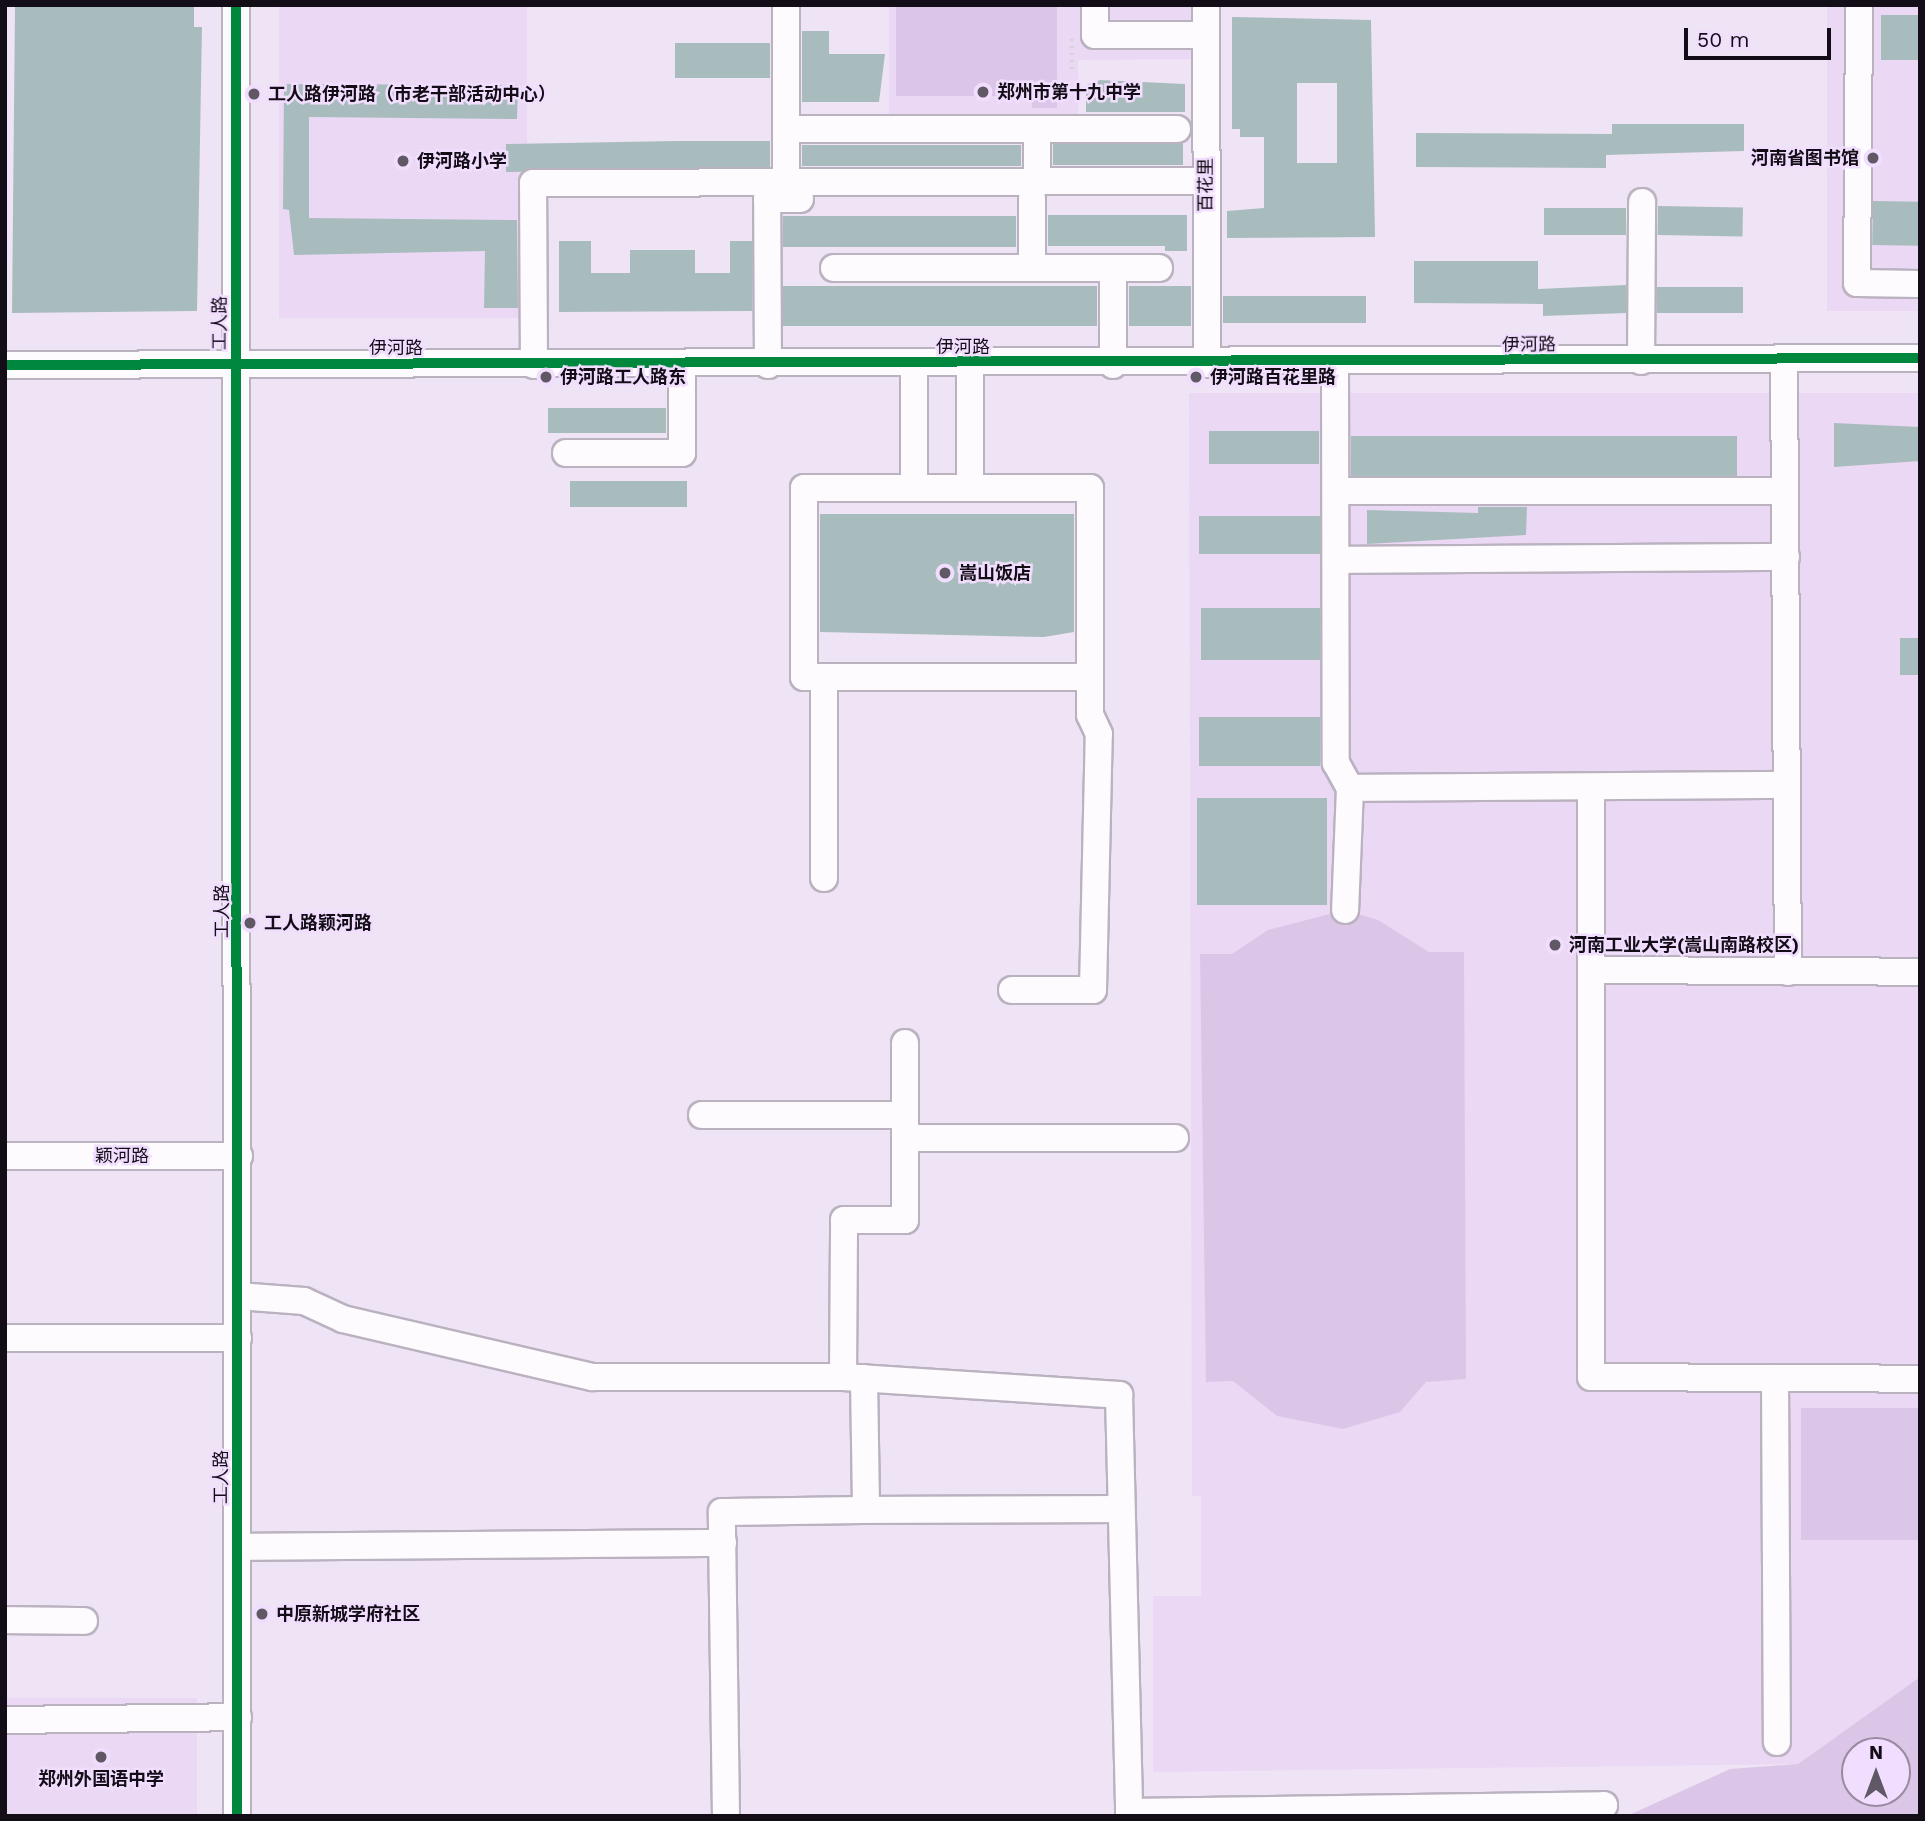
<!DOCTYPE html>
<html>
<head>
<meta charset="utf-8">
<style>
	body { margin:0 }
	#map { position:relative; width:1925px; height:1821px; overflow:hidden; background:#efe4f6; font-family:"Work Sans","Noto Sans SC",sans-serif }
	div>[style] { position:absolute }
	[style*='--x'] { left:calc(var(--x)*1px); top:calc(var(--y)*1px); width:calc(var(--w)*1px); rotate:calc(var(--a)*1deg) }
	.built>* { inset:0; background:#ead8f5; transform-origin:0 0 }
	.green>* { inset:0; background:#dcc6e8; transform-origin:0 0 }
	.building>* { inset:0; background:#a9bcbd; transform-origin:0 0 }
	.path>* { height:3.5px; margin-top:-1.75px; transform-origin:0; background:repeating-linear-gradient(90deg,#d6d3d7 0 2px,transparent 0 7px) }
	.roads { filter:drop-shadow(2px 0 #bbb2c0) drop-shadow(-2px 0 #bbb2c0) drop-shadow(0 2px #bbb2c0) drop-shadow(0 -2px #bbb2c0) }
	.minor>* { height:26px; margin:-13px; padding:0 13px; transform-origin:13px; border-radius:13px; background:#fdfbfe }
	.cycleway>* { height:10px; margin:-5px; padding:0 5px; transform-origin:5px; border-radius:5px; background:#00873e }
	.dots>* { width:19px; height:19px; translate:-50% -50%; box-sizing:border-box; border:4px solid #f1ddfd; border-radius:50% }
	span { translate:-50% -50%; white-space:nowrap; text-align:center; line-height:1.15; -webkit-text-stroke:5px #f1ddfd; paint-order:stroke }
	.poi-label { font-size:18px; color:#130d17; font-weight:700 }
	.left { translate:0 -50%; text-align:left }
	.right { translate:-100% -50%; text-align:right }
	.street-label { font-size:18px; color:#130d17 }
	.frame { position:absolute; inset:0; border:7px solid #130d17; pointer-events:none }
	.north { position:absolute; left:1841px; top:1737px; width:70px; height:70px; box-sizing:border-box; background:#f1ddfd; border:2px solid #988aa1; border-radius:50%; rotate:0deg; font-size:19px; font-weight:700; line-height:28px; text-align:center; color:#130d17 }
	.north::after { content:''; display:block; margin:auto; width:24px; height:32px; background:#605865; clip-path:polygon(50% 0,100% 100%,50% 72%,0 100%) }
	.scale { position:absolute; left:1684px; top:28px; width:147px; height:32px; box-sizing:border-box; border:4px solid #130d17; border-top:0; padding-left:9px; font-size:21px; line-height:24px; white-space:nowrap; color:#130d17; -webkit-text-stroke:5px #f1ddfd; paint-order:stroke }
</style>
</head>
<body>
<div id="map">
	<div class="built">
		<i style="left:279px;top:5px;width:248px;height:313px"></i>
		<i style="clip-path:polygon(889px 5px,1191px 5px,1191px 59px,1078px 60px,1078px 123px,889px 125px)"></i>
		<i style="left:1827px;top:5px;width:93px;height:306px"></i>
		<i style="clip-path:polygon(1189px 393px,1920px 393px,1920px 1677px,1798px 1764px,1153px 1772px,1153px 1596px,1201px 1596px,1201px 1496px,1192px 1496px)"></i>
		<i style="left:5px;top:1698px;width:192px;height:118px"></i>
	</div>
	<div class="green">
		<i style="clip-path:polygon(896px 5px,1057px 5px,1057px 108px,1032px 108px,1032px 96px,896px 96px)"></i>
		<i style="clip-path:polygon(1345px 910px,1378px 920px,1429px 952px,1464px 952px,1466px 1379px,1426px 1382px,1400px 1412px,1343px 1429px,1277px 1416px,1233px 1381px,1206px 1382px,1200px 954px,1232px 954px,1268px 930px)"></i>
		<i style="left:1801px;top:1408px;width:119px;height:132px"></i>
		<i style="clip-path:polygon(evenodd,1920px 1677px,1920px 1816px,1627px 1816px,1730px 1769px,1798px 1764px,1920px 1677px,1897px 1751px,1897px 1793px,1855px 1793px,1855px 1751px,1897px 1751px)"></i>
	</div>
	<div class="building">
		<i style="clip-path:polygon(15px 5px,194px 5px,194px 27px,202px 27px,197px 311px,12px 313px)"></i>
		<i style="left:1881px;top:15px;width:39px;height:45px"></i>
		<i style="clip-path:polygon(evenodd,1232px 17px,1371px 20px,1375px 237px,1227px 238px,1227px 211px,1264px 208px,1264px 137px,1240px 137px,1240px 129px,1232px 129px,1232px 17px,1297px 83px,1337px 83px,1337px 163px,1297px 163px,1297px 83px)"></i>
		<i style="clip-path:polygon(802px 31px,829px 31px,829px 54px,885px 54px,879px 102px,802px 102px)"></i>
		<i style="left:675px;top:43px;width:95px;height:35px"></i>
		<i style="clip-path:polygon(1100px 80px,1185px 84px,1185px 112px,1086px 112px,1086px 85px)"></i>
		<i style="clip-path:polygon(284px 84px,518px 85px,517px 119px,309px 117px,309px 218px,517px 220px,518px 308px,484px 308px,485px 251px,294px 255px,289px 210px,283px 209px)"></i>
		<i style="clip-path:polygon(1612px 124px,1744px 124px,1744px 151px,1606px 155px,1606px 168px,1416px 167px,1416px 133px,1612px 134px)"></i>
		<i style="clip-path:polygon(676px 141px,770px 141px,770px 167px,506px 172px,506px 144px)"></i>
		<i style="left:1183px;top:143px;width:22px;height:130px;rotate:90deg"></i>
		<i style="left:802px;top:145px;width:219px;height:21px"></i>
		<i style="left:1873px;top:201px;width:47px;height:44px;rotate:1deg"></i>
		<i style="left:1658px;top:206px;width:85px;height:29px;rotate:1deg"></i>
		<i style="left:1544px;top:208px;width:82px;height:27px"></i>
		<i style="clip-path:polygon(1048px 215px,1187px 215px,1187px 251px,1165px 251px,1165px 246px,1048px 246px)"></i>
		<i style="left:1016px;top:216px;width:31px;height:233px;rotate:90deg"></i>
		<i style="clip-path:polygon(559px 241px,591px 241px,591px 273px,630px 273px,630px 250px,695px 250px,695px 273px,730px 273px,730px 241px,752px 241px,752px 311px,559px 312px)"></i>
		<i style="clip-path:polygon(1414px 261px,1538px 261px,1538px 289px,1626px 285px,1626px 313px,1543px 316px,1543px 304px,1414px 303px)"></i>
		<i style="left:1097px;top:286px;width:40px;height:314px;rotate:90deg"></i>
		<i style="left:1129px;top:286px;width:62px;height:40px"></i>
		<i style="left:1657px;top:287px;width:86px;height:26px"></i>
		<i style="left:1366px;top:296px;width:27px;height:143px;rotate:90deg"></i>
		<i style="left:548px;top:408px;width:118px;height:25px"></i>
		<i style="clip-path:polygon(1834px 423px,1920px 427px,1920px 461px,1834px 467px)"></i>
		<i style="left:1209px;top:431px;width:110px;height:33px"></i>
		<i style="left:1351px;top:436px;width:386px;height:40px"></i>
		<i style="left:570px;top:481px;width:117px;height:26px"></i>
		<i style="clip-path:polygon(1478px 507px,1527px 507px,1526px 535px,1367px 544px,1367px 510px,1478px 513px)"></i>
		<i style="clip-path:polygon(820px 514px,1074px 514px,1074px 632px,1044px 637px,820px 632px)"></i>
		<i style="left:1199px;top:516px;width:121px;height:38px"></i>
		<i style="left:1201px;top:608px;width:119px;height:52px"></i>
		<i style="left:1900px;top:638px;width:20px;height:37px"></i>
		<i style="left:1199px;top:717px;width:121px;height:49px"></i>
		<i style="left:1197px;top:798px;width:130px;height:107px"></i>
	</div>
	<div class="path">
		<i style="--x:1072;--y:39;--w:35;--a:90"></i>
	</div>
	<div class="roads">
		<div class="minor">
			<i style="--x:236;--y:5;--w:1811;--a:89.97"></i>
			<i style="--x:786;--y:5;--w:177;--a:90"></i>
			<i style="--x:1095;--y:5;--w:30;--a:90"></i>
			<i style="--x:1095;--y:35;--w:111;--a:0"></i>
			<i style="--x:1206;--y:5;--w:359;--a:89.8"></i>
			<i style="--x:1859;--y:5;--w:278;--a:90.4"></i>
			<i style="--x:1857;--y:283;--w:63;--a:0.9"></i>
			<i style="--x:786;--y:129;--w:391;--a:0"></i>
			<i style="--x:1037;--y:129;--w:53;--a:90"></i>
			<i style="--x:1032;--y:198;--w:70;--a:90"></i>
			<i style="--x:834;--y:268;--w:325;--a:0"></i>
			<i style="--x:1113;--y:268;--w:97;--a:90"></i>
			<i style="--x:1784;--y:360;--w:612;--a:89.63"></i>
			<i style="--x:1641;--y:361;--w:159;--a:-89.6"></i>
			<i style="--x:5;--y:365;--w:1915;--a:-0.21"></i>
			<i style="--x:534;--y:365;--w:182;--a:-90.3"></i>
			<i style="--x:533;--y:183;--w:663;--a:-0.17"></i>
			<i style="--x:768;--y:365;--w:166;--a:-90.3"></i>
			<i style="--x:767;--y:199;--w:33;--a:0"></i>
			<i style="--x:914;--y:365;--w:123;--a:90"></i>
			<i style="--x:970;--y:365;--w:123;--a:90"></i>
			<i style="--x:1335;--y:365;--w:398;--a:89.9"></i>
			<i style="--x:1336;--y:763;--w:29;--a:61"></i>
			<i style="--x:1350;--y:788;--w:122;--a:92.3"></i>
			<i style="--x:566;--y:453;--w:116;--a:0"></i>
			<i style="--x:682;--y:453;--w:88;--a:-90"></i>
			<i style="--x:804;--y:488;--w:286;--a:0"></i>
			<i style="--x:1090;--y:488;--w:189;--a:90"></i>
			<i style="--x:1090;--y:677;--w:286;--a:180"></i>
			<i style="--x:804;--y:677;--w:189;--a:-90"></i>
			<i style="--x:1336;--y:491;--w:449;--a:0"></i>
			<i style="--x:1336;--y:560;--w:450;--a:-0.4"></i>
			<i style="--x:824;--y:677;--w:201;--a:90"></i>
			<i style="--x:1591;--y:787;--w:590;--a:90"></i>
			<i style="--x:1591;--y:1377;--w:329;--a:0.3"></i>
			<i style="--x:1350;--y:788;--w:437;--a:-0.4"></i>
			<i style="--x:1591;--y:970;--w:329;--a:0.3"></i>
			<i style="--x:1012;--y:990;--w:81;--a:0"></i>
			<i style="--x:1093;--y:990;--w:256;--a:-88.7"></i>
			<i style="--x:1099;--y:734;--w:21;--a:-115"></i>
			<i style="--x:1090;--y:715;--w:38;--a:-90"></i>
			<i style="--x:702;--y:1115;--w:203;--a:0"></i>
			<i style="--x:905;--y:1138;--w:270;--a:0"></i>
			<i style="--x:5;--y:1156;--w:234;--a:0"></i>
			<i style="--x:238;--y:1296;--w:66;--a:4.3"></i>
			<i style="--x:304;--y:1301;--w:43;--a:24.8"></i>
			<i style="--x:343;--y:1319;--w:256;--a:13.1"></i>
			<i style="--x:592;--y:1377;--w:251;--a:0"></i>
			<i style="--x:843;--y:1377;--w:277;--a:3.7"></i>
			<i style="--x:1119;--y:1395;--w:417;--a:88.6"></i>
			<i style="--x:1129;--y:1812;--w:475;--a:-0.8"></i>
			<i style="--x:1604;--y:1805;--w:13;--a:119"></i>
			<i style="--x:5;--y:1338;--w:233;--a:0"></i>
			<i style="--x:843;--y:1377;--w:157;--a:-89.6"></i>
			<i style="--x:844;--y:1220;--w:61;--a:0"></i>
			<i style="--x:905;--y:1220;--w:177;--a:-90"></i>
			<i style="--x:864;--y:1378;--w:132;--a:89.1"></i>
			<i style="--x:866;--y:1510;--w:245;--a:-0.2"></i>
			<i style="--x:1775;--y:1378;--w:364;--a:89.7"></i>
			<i style="--x:238;--y:1547;--w:485;--a:-0.5"></i>
			<i style="--x:5;--y:1620;--w:79;--a:0.7"></i>
			<i style="--x:5;--y:1720;--w:233;--a:-0.7"></i>
			<i style="--x:726;--y:1816;--w:304;--a:-90.8"></i>
			<i style="--x:722;--y:1512;--w:144;--a:-0.8"></i>
		</div>
	</div>
	<div class="cycleway">
		<i style="--x:236;--y:5;--w:1811;--a:89.97"></i>
		<i style="--x:5;--y:365;--w:1915;--a:-0.21"></i>
	</div>
	<div class="dots">
		<i style="left:983px;top:92px;background:#605865"></i>
		<i style="left:254px;top:94px;background:#605865"></i>
		<i style="left:1873px;top:158px;background:#605865"></i>
		<i style="left:403px;top:161px;background:#605865"></i>
		<i style="left:546px;top:377px;background:#605865"></i>
		<i style="left:1196px;top:377px;background:#605865"></i>
		<i style="left:945px;top:573px;background:#605865"></i>
		<i style="left:250px;top:923px;background:#605865"></i>
		<i style="left:1555px;top:945px;background:#605865"></i>
		<i style="left:262px;top:1614px;background:#605865"></i>
		<i style="left:101px;top:1757px;background:#605865"></i>
	</div>
	<div class="poi-label">
		<span class="left" style="left:997px;top:92px">郑州市第十九中学</span>
		<span class="left" style="left:268px;top:94px">工人路伊河路（市老干部活动中心）</span>
		<span class="right" style="left:1859px;top:158px">河南省图书馆</span>
		<span class="left" style="left:417px;top:161px">伊河路小学</span>
		<span class="left" style="left:560px;top:377px">伊河路工人路东</span>
		<span class="left" style="left:1210px;top:377px">伊河路百花里路</span>
		<span class="left" style="left:959px;top:573px">嵩山饭店</span>
		<span class="left" style="left:264px;top:923px">工人路颖河路</span>
		<span class="left" style="left:1569px;top:945px">河南工业大学(嵩山南路校区)</span>
		<span class="left" style="left:276px;top:1614px">中原新城学府社区</span>
		<span style="left:101px;top:1779px">郑州外国语中学</span>
	</div>
	<div class="street-label">
		<span style="left:1206px;top:185px;rotate:-90deg">百花里</span>
		<span style="left:220px;top:323px;rotate:-90deg">工人路</span>
		<span style="left:1529px;top:345px;rotate:-1deg">伊河路</span>
		<span style="left:963px;top:347px">伊河路</span>
		<span style="left:396px;top:348px">伊河路</span>
		<span style="left:222px;top:911px;rotate:-90deg">工人路</span>
		<span style="left:122px;top:1156px">颖河路</span>
		<span style="left:221px;top:1477px;rotate:-90deg">工人路</span>
	</div>
	<div class="frame"></div>
	<div class="north">N</div>
	<div class="scale">50 m</div>
</div>
</body>
</html>
